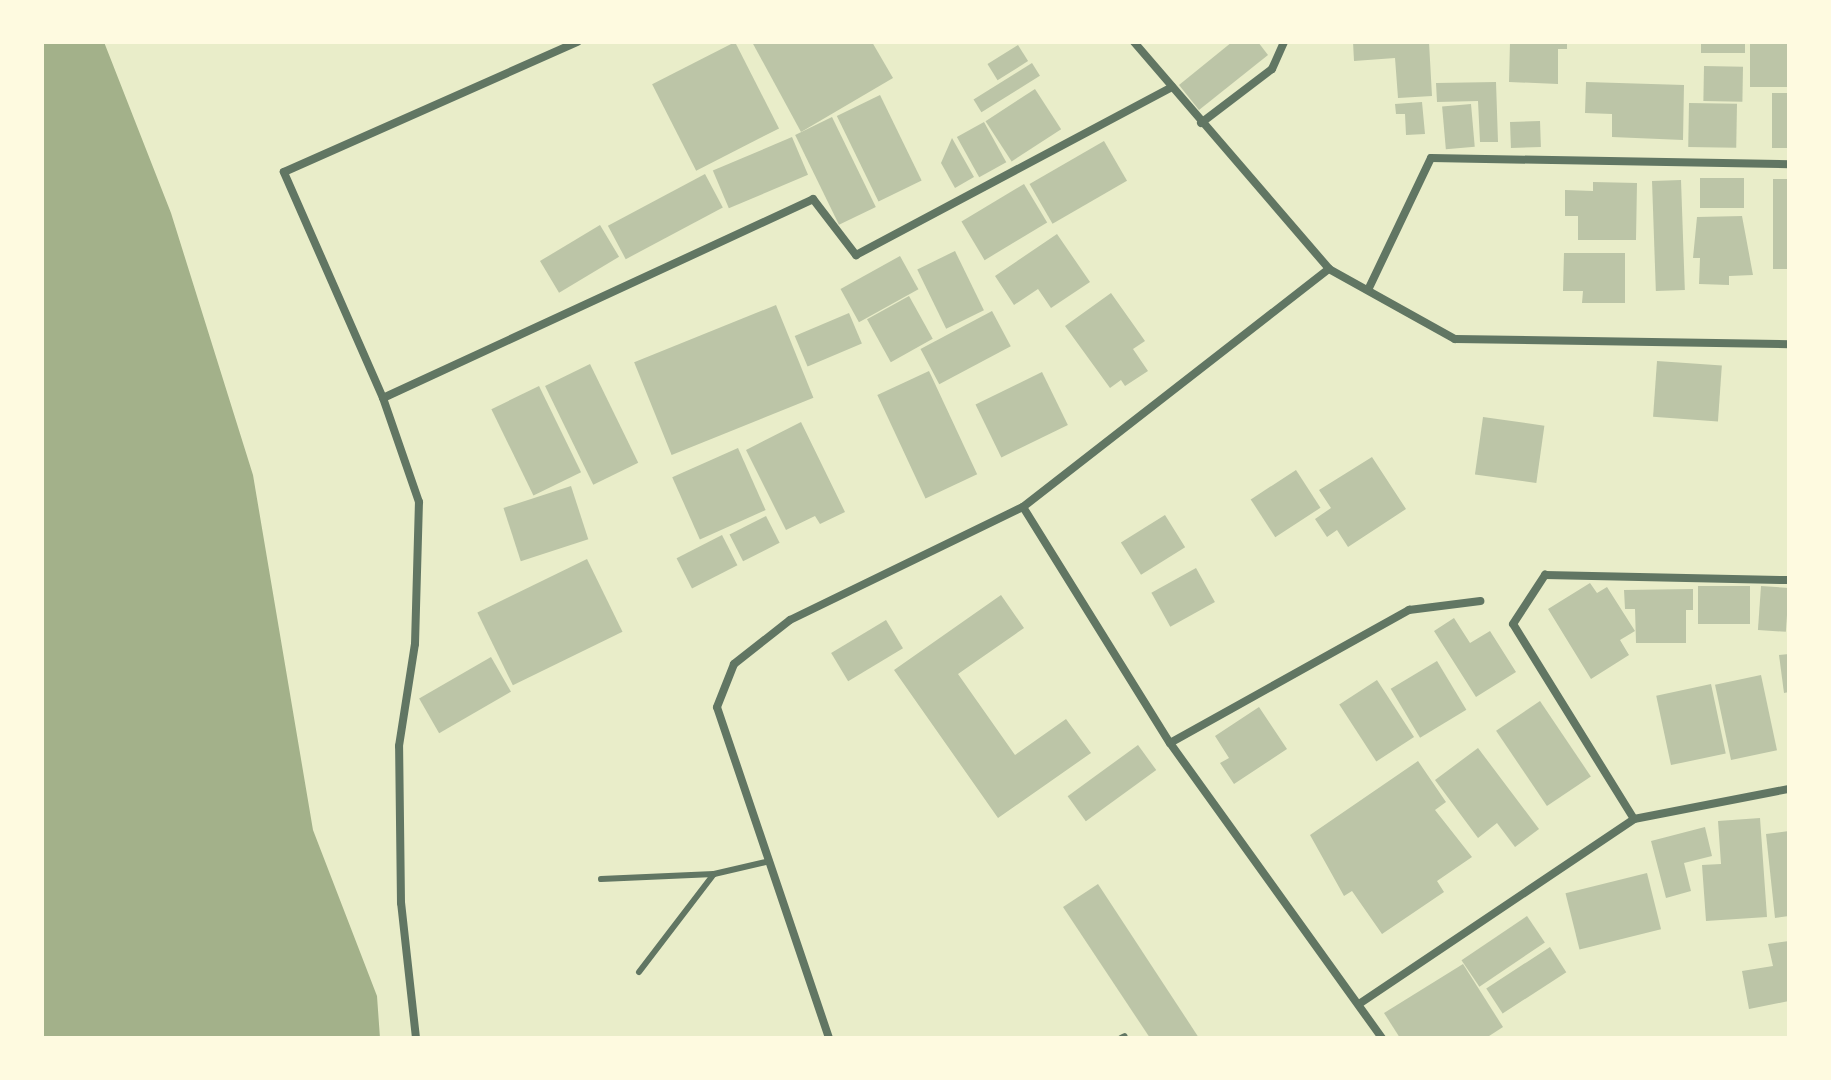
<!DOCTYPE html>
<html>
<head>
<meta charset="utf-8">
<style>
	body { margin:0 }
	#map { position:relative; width:1831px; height:1080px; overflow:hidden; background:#e9edc9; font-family:Georgia,serif }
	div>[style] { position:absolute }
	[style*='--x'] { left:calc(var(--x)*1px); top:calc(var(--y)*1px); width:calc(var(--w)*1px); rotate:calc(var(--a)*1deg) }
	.water>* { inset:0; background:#a3b18a }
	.building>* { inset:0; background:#bcc5a7; transform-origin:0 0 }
	.service>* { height:6px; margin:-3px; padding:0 3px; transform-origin:3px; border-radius:3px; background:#617663 }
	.minor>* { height:8px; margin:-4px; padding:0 4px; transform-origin:4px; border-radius:4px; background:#617663 }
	span { translate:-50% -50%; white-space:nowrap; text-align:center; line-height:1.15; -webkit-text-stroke:8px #fefae0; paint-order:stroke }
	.frame { position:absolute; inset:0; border:44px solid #fefae0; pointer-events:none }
</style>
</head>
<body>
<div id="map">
	<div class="water">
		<i style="clip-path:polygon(42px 42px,104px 42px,171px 213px,253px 475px,313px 830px,377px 996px,380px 1038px,42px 1038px)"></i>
	</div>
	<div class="building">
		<i style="left:735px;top:42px;width:97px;height:93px;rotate:63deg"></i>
		<i style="clip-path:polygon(752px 42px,872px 42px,893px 78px,801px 132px)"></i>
		<i style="clip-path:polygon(1232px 42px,1258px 42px,1268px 55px,1199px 110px,1179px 85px)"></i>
		<i style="clip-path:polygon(1353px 42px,1429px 42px,1432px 96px,1398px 98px,1395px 58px,1354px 61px)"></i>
		<i style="clip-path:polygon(1510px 42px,1567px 42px,1567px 49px,1558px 49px,1558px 84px,1509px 82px)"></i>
		<i style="left:1701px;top:42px;width:44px;height:11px"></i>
		<i style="left:1750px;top:42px;width:39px;height:45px"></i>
		<i style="left:1018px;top:45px;width:19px;height:36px;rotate:58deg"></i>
		<i style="left:1032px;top:63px;width:15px;height:69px;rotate:58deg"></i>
		<i style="left:1704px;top:66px;width:39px;height:35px;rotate:1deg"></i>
		<i style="clip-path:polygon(1496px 82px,1498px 142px,1480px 142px,1478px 101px,1437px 102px,1436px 83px)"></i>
		<i style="clip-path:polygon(1586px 82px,1684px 85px,1683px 140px,1612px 137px,1612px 114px,1585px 113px)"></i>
		<i style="left:1035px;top:89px;width:48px;height:59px;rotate:57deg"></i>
		<i style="left:1772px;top:93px;width:17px;height:55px"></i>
		<i style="left:880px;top:95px;width:95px;height:48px;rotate:64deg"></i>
		<i style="clip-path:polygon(1422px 102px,1425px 134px,1406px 135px,1405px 114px,1396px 114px,1395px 104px)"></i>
		<i style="left:1689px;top:103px;width:48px;height:44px;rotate:1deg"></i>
		<i style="left:1471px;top:104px;width:43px;height:29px;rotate:85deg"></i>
		<i style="left:832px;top:117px;width:100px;height:41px;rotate:64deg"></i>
		<i style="left:1540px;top:121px;width:26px;height:30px;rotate:88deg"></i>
		<i style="left:984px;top:122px;width:46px;height:31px;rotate:61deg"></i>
		<i style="left:792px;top:137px;width:41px;height:86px;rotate:67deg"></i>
		<i style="clip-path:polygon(952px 138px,974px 177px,955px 188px,941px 163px)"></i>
		<i style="left:1104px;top:141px;width:46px;height:86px;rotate:60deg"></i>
		<i style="left:705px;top:174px;width:38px;height:110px;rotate:62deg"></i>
		<i style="left:1700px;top:178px;width:44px;height:30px"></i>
		<i style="left:1773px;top:179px;width:16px;height:90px"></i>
		<i style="left:1681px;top:180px;width:110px;height:29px;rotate:88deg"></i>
		<i style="clip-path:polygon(1593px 182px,1637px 183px,1636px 240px,1578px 240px,1578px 216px,1565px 216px,1565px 190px,1593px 191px)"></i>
		<i style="left:1024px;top:184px;width:45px;height:73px;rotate:59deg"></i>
		<i style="clip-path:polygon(1742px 216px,1753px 275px,1729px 276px,1729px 285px,1699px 284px,1700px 258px,1693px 258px,1697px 217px)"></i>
		<i style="left:600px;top:225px;width:37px;height:70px;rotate:59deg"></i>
		<i style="clip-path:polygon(1057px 234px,1090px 282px,1051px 308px,1038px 289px,1014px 305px,995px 276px)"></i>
		<i style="left:955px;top:251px;width:66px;height:42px;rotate:64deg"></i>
		<i style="clip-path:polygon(1564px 253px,1625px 253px,1625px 303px,1582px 303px,1583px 291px,1563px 291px)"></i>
		<i style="left:900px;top:256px;width:38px;height:68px;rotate:61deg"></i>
		<i style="clip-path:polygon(1111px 293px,1145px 341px,1133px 349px,1148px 371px,1125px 386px,1121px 380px,1110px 388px,1065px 326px)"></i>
		<i style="left:909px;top:296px;width:49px;height:48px;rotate:61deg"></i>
		<i style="left:776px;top:305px;width:100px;height:153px;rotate:68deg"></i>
		<i style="left:992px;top:311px;width:40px;height:81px;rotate:62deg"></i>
		<i style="left:849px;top:313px;width:33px;height:59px;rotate:67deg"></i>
		<i style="left:1657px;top:361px;width:65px;height:56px;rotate:4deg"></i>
		<i style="left:590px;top:364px;width:110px;height:50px;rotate:64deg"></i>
		<i style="left:929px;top:371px;width:114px;height:57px;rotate:65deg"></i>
		<i style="left:1042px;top:372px;width:59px;height:74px;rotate:64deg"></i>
		<i style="left:539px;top:386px;width:96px;height:53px;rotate:64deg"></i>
		<i style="left:1483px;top:417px;width:62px;height:58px;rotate:8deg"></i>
		<i style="clip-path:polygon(801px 422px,845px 512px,820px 524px,815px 516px,786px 530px,746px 450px)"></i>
		<i style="left:738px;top:448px;width:68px;height:72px;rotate:66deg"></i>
		<i style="clip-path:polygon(1372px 457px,1406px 509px,1348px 547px,1337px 530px,1327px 537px,1315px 519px,1331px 508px,1319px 490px)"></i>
		<i style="left:1296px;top:470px;width:45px;height:54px;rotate:57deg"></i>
		<i style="left:571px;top:486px;width:56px;height:71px;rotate:72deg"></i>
		<i style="left:1165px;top:515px;width:38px;height:52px;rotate:58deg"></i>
		<i style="left:766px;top:516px;width:30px;height:41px;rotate:63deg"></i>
		<i style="left:722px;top:535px;width:34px;height:51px;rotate:63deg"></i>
		<i style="left:587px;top:559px;width:81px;height:122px;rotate:64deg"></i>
		<i style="left:1196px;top:568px;width:39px;height:51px;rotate:61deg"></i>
		<i style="clip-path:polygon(1590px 583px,1597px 593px,1607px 587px,1635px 631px,1620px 640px,1629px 655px,1591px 679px,1548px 609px)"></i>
		<i style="left:1698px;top:586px;width:52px;height:38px"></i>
		<i style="left:1761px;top:586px;width:28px;height:44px;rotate:4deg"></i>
		<i style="clip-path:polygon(1693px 589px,1693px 610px,1686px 610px,1686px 643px,1636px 643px,1635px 609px,1625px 609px,1624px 590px)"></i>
		<i style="clip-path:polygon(1001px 595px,1024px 628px,958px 674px,1015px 755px,1066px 719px,1091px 753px,998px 818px,894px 670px)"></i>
		<i style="clip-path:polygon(1454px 618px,1470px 643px,1490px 631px,1516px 672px,1476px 697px,1434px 631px)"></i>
		<i style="left:886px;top:620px;width:33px;height:64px;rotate:59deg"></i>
		<i style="clip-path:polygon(1789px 654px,1789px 692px,1784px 693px,1779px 655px)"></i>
		<i style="left:491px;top:657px;width:40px;height:83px;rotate:60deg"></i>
		<i style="left:1437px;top:661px;width:57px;height:54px;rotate:59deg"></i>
		<i style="left:1761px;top:675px;width:77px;height:47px;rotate:78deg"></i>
		<i style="left:1377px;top:680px;width:68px;height:45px;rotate:57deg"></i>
		<i style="left:1711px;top:684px;width:71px;height:56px;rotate:78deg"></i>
		<i style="left:1540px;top:701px;width:91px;height:53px;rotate:56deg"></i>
		<i style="clip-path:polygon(1259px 707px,1287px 749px,1234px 784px,1220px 763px,1229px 758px,1215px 736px)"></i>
		<i style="left:1138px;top:745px;width:31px;height:87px;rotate:54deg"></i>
		<i style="clip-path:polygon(1478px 748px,1539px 829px,1515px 847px,1497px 823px,1478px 838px,1435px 780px)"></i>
		<i style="clip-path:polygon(1418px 761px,1446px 802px,1435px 810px,1472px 857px,1437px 881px,1444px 892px,1382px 934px,1352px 891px,1344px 896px,1310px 835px)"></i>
		<i style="clip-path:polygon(1760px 818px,1767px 917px,1706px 921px,1702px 865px,1721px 864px,1718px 821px)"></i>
		<i style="clip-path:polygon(1705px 827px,1712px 856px,1684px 863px,1691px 891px,1666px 898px,1651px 841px)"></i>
		<i style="clip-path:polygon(1789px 831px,1789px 916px,1775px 918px,1766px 834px)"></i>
		<i style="left:1647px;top:873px;width:58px;height:84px;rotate:76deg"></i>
		<i style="clip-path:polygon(1098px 884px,1199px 1038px,1150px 1038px,1063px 907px)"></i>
		<i style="left:1527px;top:916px;width:32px;height:79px;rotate:56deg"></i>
		<i style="clip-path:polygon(1789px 941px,1789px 1001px,1749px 1009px,1742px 971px,1773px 966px,1768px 944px)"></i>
		<i style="left:1550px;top:947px;width:30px;height:76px;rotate:57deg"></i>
		<i style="clip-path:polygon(1463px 964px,1503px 1027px,1486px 1038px,1400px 1038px,1384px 1013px)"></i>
	</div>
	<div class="service">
		<i style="--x:601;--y:879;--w:113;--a:-2.5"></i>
		<i style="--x:639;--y:972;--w:123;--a:-52.6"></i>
		<i style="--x:714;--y:874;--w:57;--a:-13.1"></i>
		<i style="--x:1121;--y:1038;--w:4;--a:-27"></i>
	</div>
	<div class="minor">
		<i style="--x:1134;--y:42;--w:299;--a:49.3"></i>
		<i style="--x:1329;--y:269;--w:144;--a:29.1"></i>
		<i style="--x:1455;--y:339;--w:334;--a:0.9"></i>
		<i style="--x:1201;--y:123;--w:89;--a:-37.3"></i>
		<i style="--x:1272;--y:69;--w:30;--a:-66"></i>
		<i style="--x:1368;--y:290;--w:146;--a:-64.5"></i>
		<i style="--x:1431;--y:158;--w:358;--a:1"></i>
		<i style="--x:383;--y:398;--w:474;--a:-24.8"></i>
		<i style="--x:813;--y:199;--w:71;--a:52.5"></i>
		<i style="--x:856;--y:255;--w:358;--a:-28"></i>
		<i style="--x:1023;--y:507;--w:278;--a:58.1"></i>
		<i style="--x:1170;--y:743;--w:363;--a:54.3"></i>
		<i style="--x:1170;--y:743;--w:274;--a:-29.1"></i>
		<i style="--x:1409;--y:610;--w:72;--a:-7.2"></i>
		<i style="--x:1634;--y:819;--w:229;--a:-121.8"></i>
		<i style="--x:1513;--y:624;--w:59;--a:-56.9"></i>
		<i style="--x:1545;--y:575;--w:244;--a:1.2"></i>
		<i style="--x:1359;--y:1004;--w:331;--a:-33.9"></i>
		<i style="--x:1634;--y:819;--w:158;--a:-11"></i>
		<i style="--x:416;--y:1038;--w:136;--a:-96.3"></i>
		<i style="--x:401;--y:903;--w:157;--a:-90.7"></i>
		<i style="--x:399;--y:746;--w:103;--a:-81.1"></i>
		<i style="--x:415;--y:644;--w:142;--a:-88.4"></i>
		<i style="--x:419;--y:502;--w:110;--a:-109.1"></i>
		<i style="--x:383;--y:398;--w:247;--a:-113.7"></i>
		<i style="--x:284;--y:172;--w:321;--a:-23.9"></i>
		<i style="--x:829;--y:1038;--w:349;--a:-108.7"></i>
		<i style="--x:717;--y:707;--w:46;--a:-68.4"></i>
		<i style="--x:734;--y:664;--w:71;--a:-38.2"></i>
		<i style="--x:790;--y:620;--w:259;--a:-25.9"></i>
		<i style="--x:1023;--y:507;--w:388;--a:-37.9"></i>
	</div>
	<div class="frame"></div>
</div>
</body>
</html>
